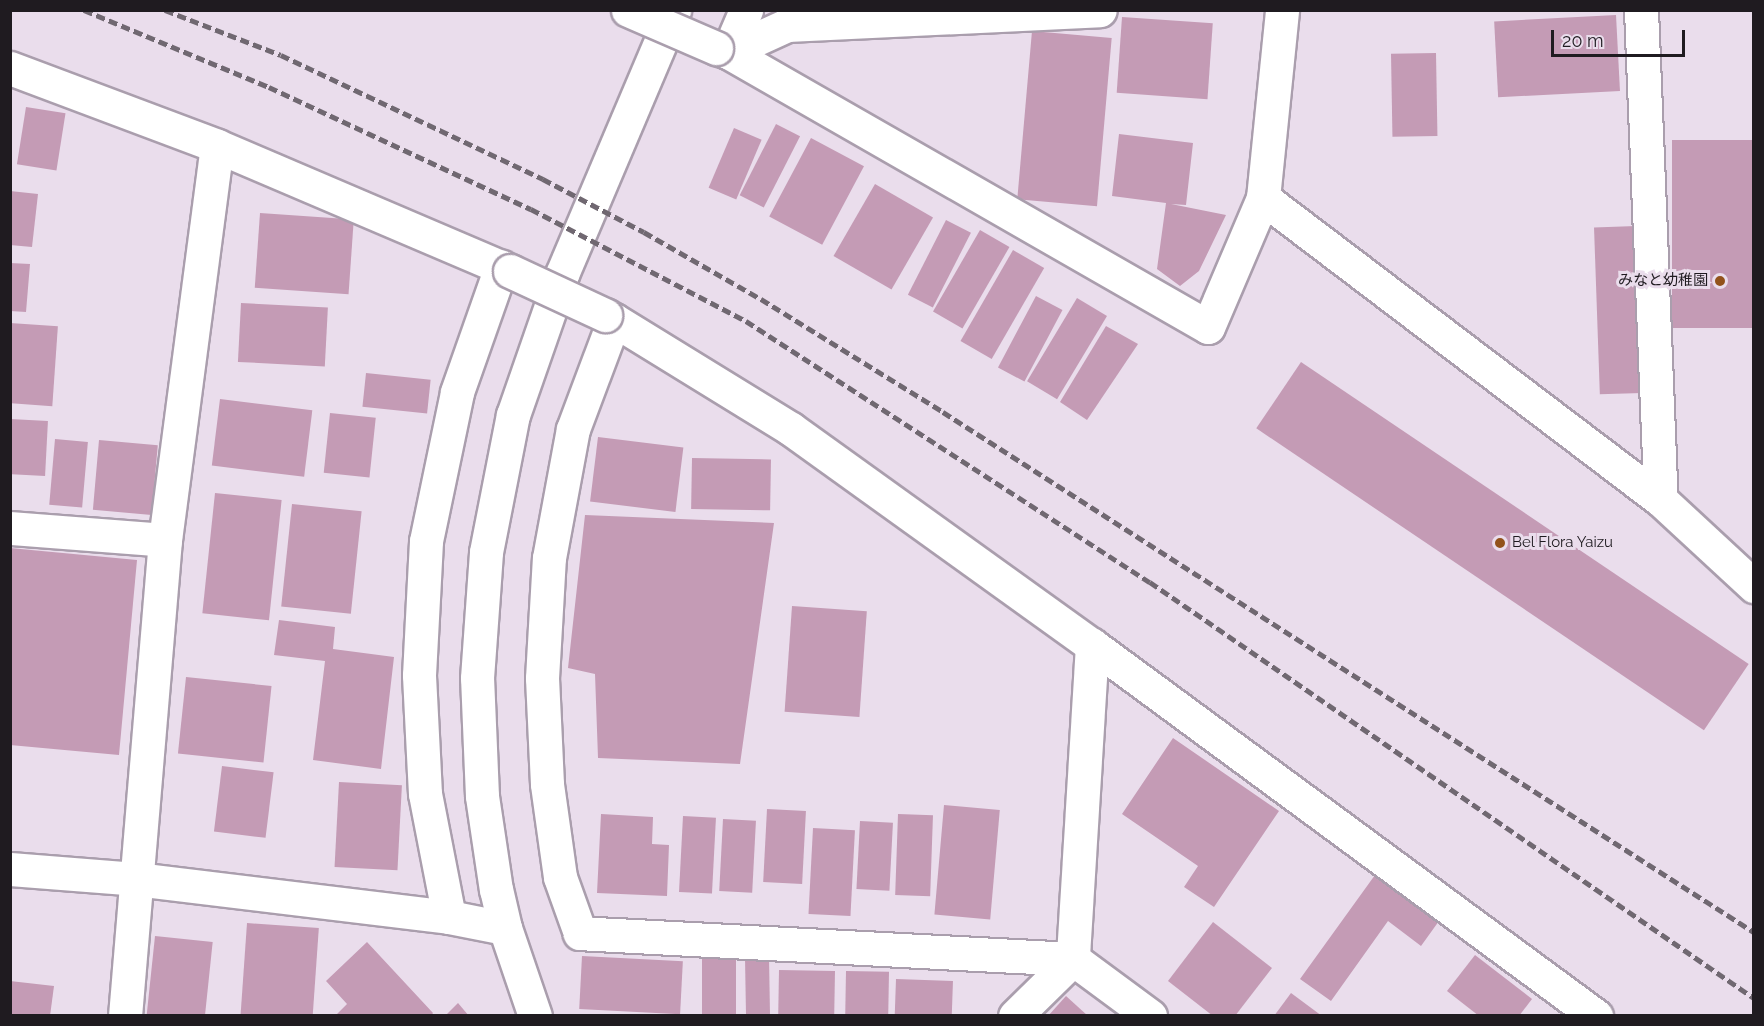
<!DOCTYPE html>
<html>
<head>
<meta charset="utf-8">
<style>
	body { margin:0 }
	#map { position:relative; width:1764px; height:1026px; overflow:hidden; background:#eaddec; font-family:Raleway,"Noto Sans JP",sans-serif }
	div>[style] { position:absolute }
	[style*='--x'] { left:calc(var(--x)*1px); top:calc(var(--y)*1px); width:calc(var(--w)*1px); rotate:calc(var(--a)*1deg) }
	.building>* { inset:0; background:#c49bb5; transform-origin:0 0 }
	.roads { filter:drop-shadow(2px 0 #aa9ead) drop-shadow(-2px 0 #aa9ead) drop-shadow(0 2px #aa9ead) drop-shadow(0 -2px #aa9ead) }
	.minor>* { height:33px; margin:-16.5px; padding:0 16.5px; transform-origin:16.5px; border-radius:16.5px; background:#fff }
	.tertiary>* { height:33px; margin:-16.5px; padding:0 16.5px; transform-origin:16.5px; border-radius:16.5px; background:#fff }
	.rail>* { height:4.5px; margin-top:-2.25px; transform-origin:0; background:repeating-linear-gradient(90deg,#706871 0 9px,transparent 0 13.5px) }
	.bridges { filter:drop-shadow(2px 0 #aa9ead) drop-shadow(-2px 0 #aa9ead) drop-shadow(0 2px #aa9ead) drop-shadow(0 -2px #aa9ead) }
	.minor-bridge>* { height:33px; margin:-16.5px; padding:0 16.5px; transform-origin:16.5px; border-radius:16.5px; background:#fff }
	.dots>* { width:16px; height:16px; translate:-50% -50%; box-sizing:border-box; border:3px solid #eaddec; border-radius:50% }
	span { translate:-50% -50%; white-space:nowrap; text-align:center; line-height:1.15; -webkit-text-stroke:6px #eaddec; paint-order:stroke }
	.poi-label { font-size:15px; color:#1f1b20 }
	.right { translate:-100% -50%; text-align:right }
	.left { translate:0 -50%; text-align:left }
	.frame { position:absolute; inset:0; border:12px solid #1f1b20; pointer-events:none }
	.scale { position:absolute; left:1551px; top:30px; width:134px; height:27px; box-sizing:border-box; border:3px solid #1f1b20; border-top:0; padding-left:8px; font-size:18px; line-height:21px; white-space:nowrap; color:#1f1b20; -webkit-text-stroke:4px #eaddec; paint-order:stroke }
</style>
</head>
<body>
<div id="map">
	<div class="building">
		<i style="left:1616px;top:15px;width:76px;height:122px;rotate:87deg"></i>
		<i style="left:1122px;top:17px;width:91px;height:76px;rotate:4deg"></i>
		<i style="left:1032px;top:31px;width:80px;height:169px;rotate:5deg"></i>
		<i style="left:1436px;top:53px;width:83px;height:45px;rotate:89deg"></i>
		<i style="left:26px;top:107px;width:40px;height:58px;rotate:9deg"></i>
		<i style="left:776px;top:124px;width:27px;height:80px;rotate:27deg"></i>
		<i style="left:734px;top:128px;width:30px;height:65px;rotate:23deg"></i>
		<i style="clip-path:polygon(1119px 134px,1193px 143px,1186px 205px,1171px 204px,1226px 215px,1199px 271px,1180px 286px,1157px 269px,1166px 203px,1112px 196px)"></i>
		<i style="left:811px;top:138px;width:60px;height:89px;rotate:28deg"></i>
		<i style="left:1754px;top:140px;width:188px;height:82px;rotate:90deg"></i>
		<i style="left:875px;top:184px;width:67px;height:83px;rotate:30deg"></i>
		<i style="clip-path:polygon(10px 191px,38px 194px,32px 247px,10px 245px)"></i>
		<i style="left:260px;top:213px;width:94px;height:75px;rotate:4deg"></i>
		<i style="left:946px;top:220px;width:28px;height:84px;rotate:27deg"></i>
		<i style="left:1636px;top:226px;width:167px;height:42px;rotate:88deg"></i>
		<i style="left:980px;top:230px;width:34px;height:94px;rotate:30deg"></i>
		<i style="left:1013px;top:250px;width:36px;height:105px;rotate:30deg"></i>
		<i style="clip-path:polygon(10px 263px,30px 264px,26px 312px,10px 311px)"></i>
		<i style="left:1036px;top:296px;width:30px;height:81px;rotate:28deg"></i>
		<i style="left:1077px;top:298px;width:35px;height:97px;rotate:31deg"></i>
		<i style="left:241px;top:303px;width:87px;height:59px;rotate:3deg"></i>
		<i style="left:10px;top:323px;width:48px;height:80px;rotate:4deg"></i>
		<i style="clip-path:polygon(1106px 326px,1138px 344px,1087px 420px,1060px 402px)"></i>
		<i style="left:1301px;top:362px;width:540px;height:80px;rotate:34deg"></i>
		<i style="left:366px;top:373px;width:65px;height:34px;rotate:6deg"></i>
		<i style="left:220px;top:399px;width:93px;height:67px;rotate:7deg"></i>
		<i style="left:330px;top:413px;width:46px;height:60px;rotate:6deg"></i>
		<i style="left:10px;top:419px;width:38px;height:55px;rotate:3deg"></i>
		<i style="left:598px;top:437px;width:86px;height:65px;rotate:7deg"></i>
		<i style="left:55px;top:439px;width:33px;height:66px;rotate:5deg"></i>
		<i style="left:99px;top:440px;width:59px;height:70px;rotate:5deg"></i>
		<i style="left:692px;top:458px;width:79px;height:51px;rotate:1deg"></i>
		<i style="left:215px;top:493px;width:67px;height:121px;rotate:6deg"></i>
		<i style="left:292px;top:504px;width:70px;height:103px;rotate:6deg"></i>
		<i style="clip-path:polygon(585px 515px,774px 523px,740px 764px,598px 758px,595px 674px,568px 668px)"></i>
		<i style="clip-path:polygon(10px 548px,137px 560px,119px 755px,10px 745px)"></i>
		<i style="left:792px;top:606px;width:75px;height:106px;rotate:4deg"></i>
		<i style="clip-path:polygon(279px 620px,335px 627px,333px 649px,394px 657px,381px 769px,313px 760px,325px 661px,274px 655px)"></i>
		<i style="left:186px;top:677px;width:86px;height:77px;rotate:6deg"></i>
		<i style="clip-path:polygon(1173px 738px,1279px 811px,1214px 907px,1184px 887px,1198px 866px,1122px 814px)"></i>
		<i style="left:222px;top:766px;width:52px;height:66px;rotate:7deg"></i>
		<i style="left:339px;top:782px;width:63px;height:85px;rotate:3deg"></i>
		<i style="left:944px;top:805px;width:56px;height:110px;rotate:5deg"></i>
		<i style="left:767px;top:809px;width:39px;height:73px;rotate:3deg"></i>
		<i style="clip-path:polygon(601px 814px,653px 817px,652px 844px,669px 845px,667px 896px,597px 893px)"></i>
		<i style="left:898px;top:814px;width:35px;height:81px;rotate:2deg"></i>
		<i style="left:683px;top:816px;width:33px;height:76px;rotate:3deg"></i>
		<i style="left:723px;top:819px;width:33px;height:72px;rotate:3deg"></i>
		<i style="left:860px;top:821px;width:33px;height:68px;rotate:3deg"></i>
		<i style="left:813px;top:828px;width:42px;height:86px;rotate:3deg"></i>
		<i style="clip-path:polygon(1375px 875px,1439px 921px,1421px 946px,1388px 921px,1331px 1001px,1300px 979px)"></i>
		<i style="clip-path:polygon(1213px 922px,1272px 968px,1235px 1016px,1213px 1016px,1168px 981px)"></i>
		<i style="left:247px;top:923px;width:72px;height:93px;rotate:4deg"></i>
		<i style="left:155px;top:936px;width:58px;height:80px;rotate:6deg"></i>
		<i style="clip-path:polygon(367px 942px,433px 1013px,431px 1016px,335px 1016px,347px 1004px,326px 981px)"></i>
		<i style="clip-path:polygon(1475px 955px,1532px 999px,1519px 1016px,1479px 1016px,1447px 991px)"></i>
		<i style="left:582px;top:956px;width:101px;height:53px;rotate:3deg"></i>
		<i style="left:769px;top:957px;width:59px;height:24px;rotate:89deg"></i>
		<i style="left:702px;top:959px;width:34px;height:57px"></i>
		<i style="left:779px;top:970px;width:56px;height:46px;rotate:1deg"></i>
		<i style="left:846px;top:971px;width:43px;height:45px;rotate:1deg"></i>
		<i style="left:896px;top:979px;width:57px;height:37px;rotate:2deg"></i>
		<i style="clip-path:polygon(10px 981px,54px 986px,50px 1016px,10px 1016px)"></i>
		<i style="clip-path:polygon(1291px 993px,1322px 1016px,1274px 1016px)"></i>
		<i style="clip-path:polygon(1066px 996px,1088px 1016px,1048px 1016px)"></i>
		<i style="clip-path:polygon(458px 1003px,469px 1016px,445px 1016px)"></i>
	</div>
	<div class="roads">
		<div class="minor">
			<i style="--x:1641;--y:10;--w:490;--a:87.7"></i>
			<i style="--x:716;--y:48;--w:13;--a:18"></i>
			<i style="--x:728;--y:52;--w:553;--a:29.81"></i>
			<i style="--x:1208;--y:327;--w:140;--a:-66.9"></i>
			<i style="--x:1263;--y:198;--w:189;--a:-84.2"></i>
			<i style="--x:728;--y:52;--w:65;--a:-24.6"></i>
			<i style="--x:787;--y:25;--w:313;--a:-2.7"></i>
			<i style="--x:728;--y:52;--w:46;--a:-66.8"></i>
			<i style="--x:10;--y:68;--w:221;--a:20.6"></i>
			<i style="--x:217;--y:146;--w:319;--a:23.1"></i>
			<i style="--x:1263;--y:198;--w:500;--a:37.2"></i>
			<i style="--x:1661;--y:500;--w:127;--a:42.8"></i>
			<i style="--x:605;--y:315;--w:10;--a:29"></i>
			<i style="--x:614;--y:320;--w:208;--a:31.6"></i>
			<i style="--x:791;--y:429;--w:370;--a:35.7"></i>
			<i style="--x:1092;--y:645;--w:315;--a:93.5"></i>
			<i style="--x:1073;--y:959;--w:494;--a:-177"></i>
			<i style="--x:580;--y:933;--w:59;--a:-109.7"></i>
			<i style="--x:560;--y:877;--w:94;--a:-98"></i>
			<i style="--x:547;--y:784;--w:106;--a:-92.7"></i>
			<i style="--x:542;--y:678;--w:120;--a:-86.7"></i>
			<i style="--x:549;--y:558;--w:131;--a:-79.5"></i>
			<i style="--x:573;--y:429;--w:116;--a:-69.4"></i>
			<i style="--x:10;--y:528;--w:155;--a:4.4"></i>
			<i style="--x:1092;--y:645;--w:626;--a:36.36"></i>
			<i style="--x:10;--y:869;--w:126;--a:4.5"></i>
			<i style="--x:136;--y:879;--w:315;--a:6.9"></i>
			<i style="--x:449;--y:917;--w:57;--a:11.1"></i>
			<i style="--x:449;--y:917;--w:125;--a:-101"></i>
			<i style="--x:425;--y:794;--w:119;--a:-92.9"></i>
			<i style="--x:419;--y:675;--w:134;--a:-87"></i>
			<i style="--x:426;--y:541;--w:152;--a:-78.2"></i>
			<i style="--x:457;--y:392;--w:133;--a:-70.6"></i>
			<i style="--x:125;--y:1016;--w:478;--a:-85.2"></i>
			<i style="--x:165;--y:540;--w:397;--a:-82.5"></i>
			<i style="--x:1015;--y:1016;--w:81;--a:-44.5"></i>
			<i style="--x:1073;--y:959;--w:96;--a:36.5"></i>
		</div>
		<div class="tertiary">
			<i style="--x:535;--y:1016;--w:93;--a:-108.8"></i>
			<i style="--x:505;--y:928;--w:39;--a:-103"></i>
			<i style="--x:496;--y:890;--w:95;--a:-98.5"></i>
			<i style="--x:482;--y:796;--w:118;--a:-92.4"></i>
			<i style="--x:477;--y:678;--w:126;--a:-85.9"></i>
			<i style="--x:486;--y:552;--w:140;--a:-78.9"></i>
			<i style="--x:513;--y:415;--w:149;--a:-70.8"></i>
			<i style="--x:562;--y:274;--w:287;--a:-67"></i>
		</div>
	</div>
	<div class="rail">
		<i style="--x:84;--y:10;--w:200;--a:22.6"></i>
		<i style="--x:269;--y:87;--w:289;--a:25"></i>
		<i style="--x:531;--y:209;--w:242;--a:27.5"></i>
		<i style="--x:746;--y:321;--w:481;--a:32.9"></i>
		<i style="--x:1150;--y:582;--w:733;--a:34.56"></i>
		<i style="--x:165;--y:10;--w:124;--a:21.2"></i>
		<i style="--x:281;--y:55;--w:290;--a:25.3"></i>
		<i style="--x:543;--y:179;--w:114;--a:27.7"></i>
		<i style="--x:644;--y:232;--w:135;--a:29.8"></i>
		<i style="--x:761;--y:299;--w:214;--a:31.8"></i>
		<i style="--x:943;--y:412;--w:963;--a:32.67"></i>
	</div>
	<div class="bridges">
		<div class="minor-bridge">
			<i style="--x:628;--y:10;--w:96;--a:23.4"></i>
			<i style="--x:510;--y:271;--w:105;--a:24.9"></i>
		</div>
	</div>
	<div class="dots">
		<i style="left:1720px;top:281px;background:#92521b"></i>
		<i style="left:1500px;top:543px;background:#92521b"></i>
	</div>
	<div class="poi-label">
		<span class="right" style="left:1708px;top:281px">みなと幼稚園</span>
		<span class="left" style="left:1512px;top:543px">Bel Flora Yaizu</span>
	</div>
	<div class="frame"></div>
	<div class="scale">20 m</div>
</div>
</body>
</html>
